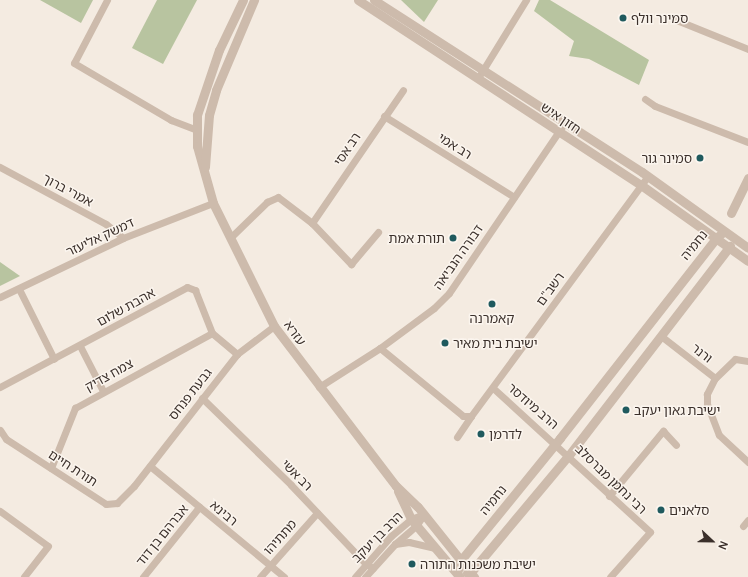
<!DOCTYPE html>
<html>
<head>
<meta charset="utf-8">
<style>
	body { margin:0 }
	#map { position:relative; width:748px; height:577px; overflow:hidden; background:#f4ebe1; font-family:Manrope,"Noto Sans Hebrew",sans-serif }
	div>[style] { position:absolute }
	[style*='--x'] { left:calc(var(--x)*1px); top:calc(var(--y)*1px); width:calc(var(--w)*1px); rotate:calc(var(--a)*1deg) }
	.green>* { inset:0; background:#b8c4a0 }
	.minor>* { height:7px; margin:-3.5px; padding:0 3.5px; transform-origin:3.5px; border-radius:3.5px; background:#cdbbac }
	.tertiary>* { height:9px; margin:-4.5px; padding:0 4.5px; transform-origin:4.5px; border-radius:4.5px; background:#cdbbac }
	.dots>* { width:11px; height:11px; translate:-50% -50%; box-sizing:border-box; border:2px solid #fbf5ee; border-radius:50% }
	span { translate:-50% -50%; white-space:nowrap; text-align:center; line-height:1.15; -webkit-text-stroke:3px #fbf5ee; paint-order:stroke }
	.poi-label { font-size:13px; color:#3b302b }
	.left { translate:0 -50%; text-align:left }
	.right { translate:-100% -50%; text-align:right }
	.street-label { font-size:13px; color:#3b302b }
	.north { position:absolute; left:692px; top:521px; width:40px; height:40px; -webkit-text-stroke:3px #fbf5ee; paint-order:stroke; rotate:112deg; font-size:11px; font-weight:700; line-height:16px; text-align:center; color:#3b302b }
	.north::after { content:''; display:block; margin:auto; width:14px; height:18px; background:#3b302b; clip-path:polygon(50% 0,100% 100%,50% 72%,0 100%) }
</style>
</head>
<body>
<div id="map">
	<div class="green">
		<i style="clip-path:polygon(40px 0,93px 0,81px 23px)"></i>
		<i style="clip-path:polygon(157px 0,197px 0,163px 64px,132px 48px)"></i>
		<i style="clip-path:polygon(401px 0,438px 0,424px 22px)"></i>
		<i style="clip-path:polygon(539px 0,550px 0,649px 60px,639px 85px,589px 59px,569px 56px,574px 41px,534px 11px)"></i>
		<i style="clip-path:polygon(0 262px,20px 276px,0 286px)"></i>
	</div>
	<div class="minor">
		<i style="--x:107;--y:0;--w:71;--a:117.6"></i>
		<i style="--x:74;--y:63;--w:113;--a:30.4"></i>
		<i style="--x:171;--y:120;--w:28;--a:21"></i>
		<i style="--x:674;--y:19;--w:80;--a:22.1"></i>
		<i style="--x:478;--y:78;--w:92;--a:-58.4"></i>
		<i style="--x:645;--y:99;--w:12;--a:35"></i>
		<i style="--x:655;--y:106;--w:100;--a:21.2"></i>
		<i style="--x:384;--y:116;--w:153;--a:31.9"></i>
		<i style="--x:0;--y:167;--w:120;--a:28.3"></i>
		<i style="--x:106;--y:224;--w:22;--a:39"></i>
		<i style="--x:312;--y:223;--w:161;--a:-55.6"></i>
		<i style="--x:230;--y:238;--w:52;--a:-44.2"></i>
		<i style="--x:267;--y:202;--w:12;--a:-24"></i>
		<i style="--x:278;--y:197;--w:43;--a:37.4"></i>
		<i style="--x:312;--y:223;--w:57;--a:46.4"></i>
		<i style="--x:351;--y:264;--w:42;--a:-49.8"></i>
		<i style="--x:19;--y:289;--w:78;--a:63.4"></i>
		<i style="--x:0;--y:297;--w:136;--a:-25.6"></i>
		<i style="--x:123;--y:238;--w:97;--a:-21.3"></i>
		<i style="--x:661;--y:336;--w:68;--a:37.9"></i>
		<i style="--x:80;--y:346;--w:51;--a:62.9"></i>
		<i style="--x:380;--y:348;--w:107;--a:39.3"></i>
		<i style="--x:463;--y:416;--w:8;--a:0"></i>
		<i style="--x:471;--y:416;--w:298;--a:-53.6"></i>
		<i style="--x:748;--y:361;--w:13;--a:-171"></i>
		<i style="--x:735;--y:359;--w:28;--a:136"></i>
		<i style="--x:715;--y:378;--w:18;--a:117"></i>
		<i style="--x:707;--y:394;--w:10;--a:90"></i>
		<i style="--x:707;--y:404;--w:33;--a:69"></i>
		<i style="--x:719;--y:435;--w:40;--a:43"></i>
		<i style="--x:0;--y:387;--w:212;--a:-28.1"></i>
		<i style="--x:187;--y:287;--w:9;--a:21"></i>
		<i style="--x:195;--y:290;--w:46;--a:68.4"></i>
		<i style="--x:212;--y:333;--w:33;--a:40"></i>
		<i style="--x:319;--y:387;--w:72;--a:-32.6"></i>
		<i style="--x:380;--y:348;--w:67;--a:-36.5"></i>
		<i style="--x:434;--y:308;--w:21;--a:-45"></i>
		<i style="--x:449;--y:293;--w:207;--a:-55.8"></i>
		<i style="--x:493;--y:388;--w:213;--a:42.5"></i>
		<i style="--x:650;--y:532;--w:60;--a:131.6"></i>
		<i style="--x:202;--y:398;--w:124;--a:44.3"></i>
		<i style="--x:291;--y:485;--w:109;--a:46.5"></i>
		<i style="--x:366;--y:564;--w:8;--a:30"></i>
		<i style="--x:0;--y:430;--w:11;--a:56"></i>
		<i style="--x:6;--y:439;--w:119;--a:33"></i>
		<i style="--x:106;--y:504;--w:11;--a:-5"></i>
		<i style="--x:117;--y:503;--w:24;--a:-45"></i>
		<i style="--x:134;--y:486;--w:167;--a:-52"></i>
		<i style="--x:237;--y:354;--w:46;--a:-37.1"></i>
		<i style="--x:457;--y:437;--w:25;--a:-56"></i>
		<i style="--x:150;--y:466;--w:174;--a:39.6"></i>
		<i style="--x:51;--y:468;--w:65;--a:-68.2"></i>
		<i style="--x:75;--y:408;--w:156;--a:-28.7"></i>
		<i style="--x:609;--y:496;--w:85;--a:-50.3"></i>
		<i style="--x:663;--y:431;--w:19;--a:47"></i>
		<i style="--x:0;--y:511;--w:59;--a:36.1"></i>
		<i style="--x:48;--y:546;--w:39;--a:128"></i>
		<i style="--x:743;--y:526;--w:8;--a:-50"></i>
		<i style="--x:395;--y:544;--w:14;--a:-8"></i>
		<i style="--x:409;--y:542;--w:28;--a:13"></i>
		<i style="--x:143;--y:577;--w:90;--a:-51.3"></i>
		<i style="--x:260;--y:577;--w:86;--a:-48.3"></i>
		<i style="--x:355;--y:577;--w:55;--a:-48.7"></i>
		<i style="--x:391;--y:536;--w:26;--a:-40"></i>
		<i style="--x:411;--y:519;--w:14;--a:-21"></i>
		<i style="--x:365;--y:577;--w:45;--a:-47.7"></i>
		<i style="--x:395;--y:544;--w:28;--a:-41"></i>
		<i style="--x:416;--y:526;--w:14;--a:-56"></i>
	</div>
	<div class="tertiary">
		<i style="--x:243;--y:0;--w:55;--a:115.6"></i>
		<i style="--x:219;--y:50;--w:69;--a:108.7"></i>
		<i style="--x:197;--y:115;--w:31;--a:90"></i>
		<i style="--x:197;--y:146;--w:59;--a:74.3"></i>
		<i style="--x:213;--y:203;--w:137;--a:63.6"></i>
		<i style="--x:274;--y:326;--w:201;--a:52.7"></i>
		<i style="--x:396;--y:486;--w:30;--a:44"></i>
		<i style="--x:418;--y:507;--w:90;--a:51.3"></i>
		<i style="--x:358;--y:0;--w:338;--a:33.2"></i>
		<i style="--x:641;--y:185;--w:131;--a:35.4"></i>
		<i style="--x:374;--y:0;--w:318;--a:32.7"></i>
		<i style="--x:642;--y:172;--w:130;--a:35.6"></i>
		<i style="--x:205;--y:167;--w:52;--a:-85.6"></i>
		<i style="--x:209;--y:115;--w:26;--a:-74"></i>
		<i style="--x:216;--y:90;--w:98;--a:-67.1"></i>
		<i style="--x:731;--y:213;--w:39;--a:-64"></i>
		<i style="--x:398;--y:491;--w:31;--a:65"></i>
		<i style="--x:411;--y:519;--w:75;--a:49.9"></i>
		<i style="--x:457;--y:573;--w:14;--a:-73"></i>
		<i style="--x:461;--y:560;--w:157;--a:-50.9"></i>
		<i style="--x:560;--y:438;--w:255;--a:-52"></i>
		<i style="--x:717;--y:237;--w:5;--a:-37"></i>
		<i style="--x:467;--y:573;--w:4;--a:-14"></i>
		<i style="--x:471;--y:572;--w:153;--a:-50.1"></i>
		<i style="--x:569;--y:455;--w:264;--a:-52.4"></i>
	</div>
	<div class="dots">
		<i style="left:623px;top:18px;background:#1f5a5e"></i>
		<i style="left:700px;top:158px;background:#1f5a5e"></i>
		<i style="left:453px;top:238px;background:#1f5a5e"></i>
		<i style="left:492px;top:304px;background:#1f5a5e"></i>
		<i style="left:445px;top:343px;background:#1f5a5e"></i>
		<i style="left:626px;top:410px;background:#1f5a5e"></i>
		<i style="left:481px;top:434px;background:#1f5a5e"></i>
		<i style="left:661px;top:510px;background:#1f5a5e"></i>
		<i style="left:412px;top:564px;background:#1f5a5e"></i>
	</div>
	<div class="poi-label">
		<span class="left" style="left:631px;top:18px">סמינר וולף</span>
		<span class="right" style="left:692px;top:158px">סמינר גור</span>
		<span class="right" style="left:445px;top:238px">תורת אמת</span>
		<span style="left:492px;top:318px">קאמרנה</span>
		<span class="left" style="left:453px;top:343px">ישיבת בית מאיר</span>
		<span class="left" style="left:634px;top:410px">ישיבת גאון יעקב</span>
		<span class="left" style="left:489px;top:434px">לדרמן</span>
		<span class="left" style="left:669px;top:510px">סלאנים</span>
		<span class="left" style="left:420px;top:564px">ישיבת משכנות התורה</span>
	</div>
	<div class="street-label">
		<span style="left:561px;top:118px;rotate:34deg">חזון איש</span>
		<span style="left:455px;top:146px;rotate:32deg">רב אמי</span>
		<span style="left:347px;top:149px;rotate:-56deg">רב אסי</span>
		<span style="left:68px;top:190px;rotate:28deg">אמרי ברוך</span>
		<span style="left:100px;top:237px;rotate:-25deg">דמשק אליעזר</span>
		<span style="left:694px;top:245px;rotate:-51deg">נחמיה</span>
		<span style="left:458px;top:257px;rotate:-55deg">דבורה הנביאה</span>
		<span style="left:550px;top:289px;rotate:-54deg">רשב"ם</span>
		<span style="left:126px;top:307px;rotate:-29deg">אהבת שלום</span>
		<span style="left:295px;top:333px;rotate:54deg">עזרא</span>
		<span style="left:702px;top:353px;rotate:38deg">ורנר</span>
		<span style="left:109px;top:375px;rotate:-29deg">צמח צדיק</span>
		<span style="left:190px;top:394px;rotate:-52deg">גבעת פנחס</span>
		<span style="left:533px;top:406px;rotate:41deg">הרב מיודסר</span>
		<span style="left:73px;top:468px;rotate:33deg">תורת חיים</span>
		<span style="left:297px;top:475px;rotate:45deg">רב אשי</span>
		<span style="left:611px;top:479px;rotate:44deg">רבי נחמן מברסלב</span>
		<span style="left:493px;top:500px;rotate:-51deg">נחמיה</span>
		<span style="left:224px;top:513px;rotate:40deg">רבינא</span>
		<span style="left:162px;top:535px;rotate:-51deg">אברהם בן דוד</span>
		<span style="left:280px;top:537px;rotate:-48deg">מתתיהו</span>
		<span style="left:377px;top:537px;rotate:-45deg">הרב בן יעקב</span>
	</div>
	<div class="north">N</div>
</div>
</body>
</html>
